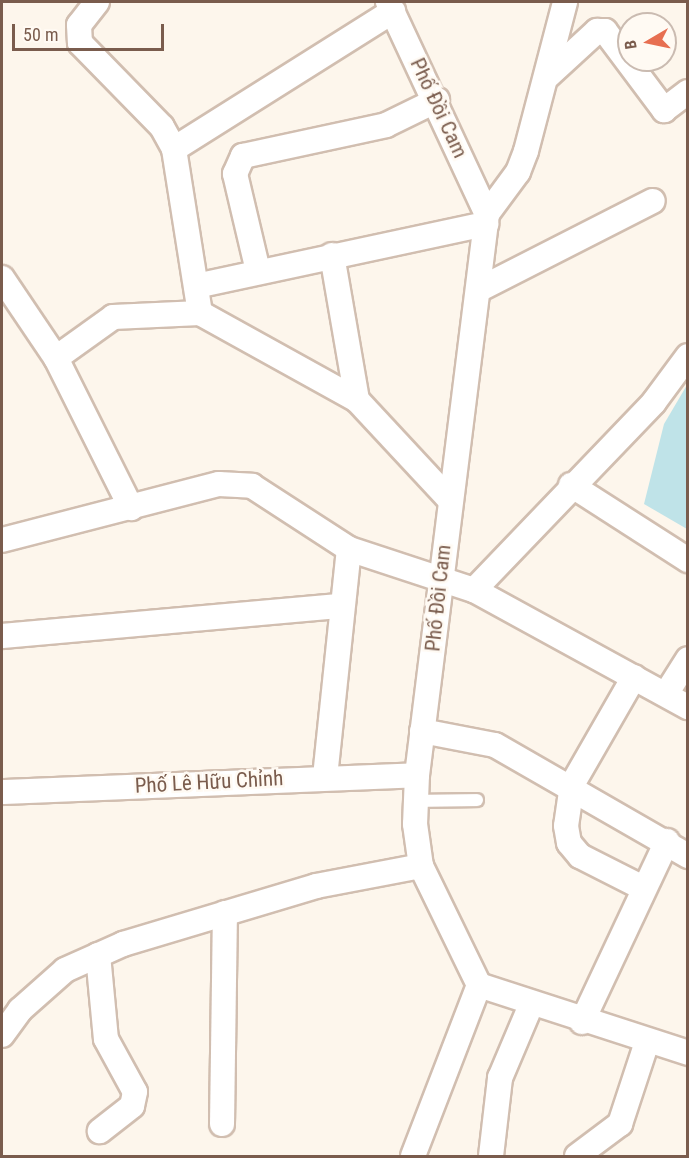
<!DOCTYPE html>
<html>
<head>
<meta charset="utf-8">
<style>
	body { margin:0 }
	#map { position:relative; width:689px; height:1158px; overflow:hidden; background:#fdf6ec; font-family:"Roboto Condensed",sans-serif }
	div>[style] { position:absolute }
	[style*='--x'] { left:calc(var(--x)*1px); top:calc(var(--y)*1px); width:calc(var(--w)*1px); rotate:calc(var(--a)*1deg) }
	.water>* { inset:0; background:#bfe3e8 }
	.roads { filter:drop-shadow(2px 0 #d1beb0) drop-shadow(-2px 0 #d1beb0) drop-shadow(0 2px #d1beb0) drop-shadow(0 -2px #d1beb0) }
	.lane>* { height:12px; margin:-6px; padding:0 6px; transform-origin:6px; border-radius:6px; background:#fff }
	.street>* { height:24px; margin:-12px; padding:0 12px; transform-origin:12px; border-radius:12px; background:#fff }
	span { translate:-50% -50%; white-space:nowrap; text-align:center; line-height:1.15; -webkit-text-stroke:5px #fffaf3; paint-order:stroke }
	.street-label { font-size:21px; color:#7a5c4d }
	.frame { position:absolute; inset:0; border:3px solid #7a5c4d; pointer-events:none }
	.north { position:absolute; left:617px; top:12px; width:60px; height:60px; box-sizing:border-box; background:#fffaf3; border:2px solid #cabbb1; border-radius:50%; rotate:261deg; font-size:16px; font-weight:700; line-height:24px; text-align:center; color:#7a5c4d }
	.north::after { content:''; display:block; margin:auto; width:21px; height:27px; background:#e76f51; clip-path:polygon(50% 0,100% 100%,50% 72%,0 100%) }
	.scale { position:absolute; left:12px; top:24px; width:152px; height:27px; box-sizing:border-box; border:3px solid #7a5c4d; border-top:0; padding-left:8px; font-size:18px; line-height:21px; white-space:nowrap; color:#7a5c4d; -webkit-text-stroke:4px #fffaf3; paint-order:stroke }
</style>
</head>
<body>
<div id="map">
	<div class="water">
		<i style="clip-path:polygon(687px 385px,688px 529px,687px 529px,644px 504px,664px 424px)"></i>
	</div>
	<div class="roads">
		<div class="lane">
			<i style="--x:416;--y:801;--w:61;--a:-0.9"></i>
		</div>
		<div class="street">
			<i style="--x:97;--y:2;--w:29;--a:128"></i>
			<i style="--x:79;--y:25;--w:18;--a:87"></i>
			<i style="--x:80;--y:43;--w:117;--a:45.7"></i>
			<i style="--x:162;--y:127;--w:25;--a:61"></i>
			<i style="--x:174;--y:149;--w:166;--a:81"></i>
			<i style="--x:388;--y:2;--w:234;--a:65"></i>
			<i style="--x:487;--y:214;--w:565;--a:97.11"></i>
			<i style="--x:417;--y:775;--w:49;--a:92.3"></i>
			<i style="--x:415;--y:824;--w:42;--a:81.9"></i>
			<i style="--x:421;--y:866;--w:132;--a:64"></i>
			<i style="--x:479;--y:985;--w:220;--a:18"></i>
			<i style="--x:548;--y:76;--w:67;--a:-42.6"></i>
			<i style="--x:597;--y:31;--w:8;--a:0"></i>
			<i style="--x:605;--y:31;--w:99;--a:53.2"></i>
			<i style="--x:664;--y:110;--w:30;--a:-37"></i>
			<i style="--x:174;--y:149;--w:259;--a:-32.2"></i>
			<i style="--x:487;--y:214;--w:52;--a:-53.6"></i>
			<i style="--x:518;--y:172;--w:22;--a:-69"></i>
			<i style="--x:526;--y:151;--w:154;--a:-75.3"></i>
			<i style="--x:332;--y:255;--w:147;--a:80.2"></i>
			<i style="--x:258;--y:271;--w:100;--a:-103.3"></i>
			<i style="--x:235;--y:174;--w:20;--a:-66"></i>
			<i style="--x:243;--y:156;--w:146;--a:-12.2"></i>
			<i style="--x:386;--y:125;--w:57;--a:-26.1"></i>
			<i style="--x:2;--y:278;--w:97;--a:56"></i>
			<i style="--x:56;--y:358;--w:168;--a:63.4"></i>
			<i style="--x:196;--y:286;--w:297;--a:-12.1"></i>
			<i style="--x:478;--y:290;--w:196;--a:-27"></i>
			<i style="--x:56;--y:358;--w:70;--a:-35.7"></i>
			<i style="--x:113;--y:317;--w:87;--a:-2.6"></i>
			<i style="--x:200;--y:313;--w:179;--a:29"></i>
			<i style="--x:357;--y:400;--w:135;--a:47.1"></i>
			<i style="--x:571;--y:485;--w:139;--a:32.7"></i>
			<i style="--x:2;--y:540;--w:224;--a:-14.5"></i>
			<i style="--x:219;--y:484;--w:33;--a:3"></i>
			<i style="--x:252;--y:486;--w:116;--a:33"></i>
			<i style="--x:349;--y:549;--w:132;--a:18.2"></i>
			<i style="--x:474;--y:590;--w:244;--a:28.7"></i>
			<i style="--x:474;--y:590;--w:260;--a:-46.2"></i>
			<i style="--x:654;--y:402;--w:57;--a:-53.5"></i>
			<i style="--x:2;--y:636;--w:340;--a:-5.1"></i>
			<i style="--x:634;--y:677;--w:125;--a:119.9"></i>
			<i style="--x:572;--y:785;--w:41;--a:98.3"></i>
			<i style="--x:566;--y:826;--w:17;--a:80"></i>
			<i style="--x:569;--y:843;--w:17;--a:50"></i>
			<i style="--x:580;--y:856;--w:68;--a:26.9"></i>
			<i style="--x:666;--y:694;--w:41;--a:-57.8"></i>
			<i style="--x:422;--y:731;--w:74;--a:10.9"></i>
			<i style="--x:495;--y:745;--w:223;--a:29.9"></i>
			<i style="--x:325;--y:777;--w:229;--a:-84"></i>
			<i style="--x:2;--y:792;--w:415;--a:-2.3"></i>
			<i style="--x:98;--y:955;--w:84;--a:84.6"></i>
			<i style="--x:106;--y:1039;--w:60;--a:61.3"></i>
			<i style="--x:135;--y:1092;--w:14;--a:102"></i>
			<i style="--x:132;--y:1106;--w:41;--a:142"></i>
			<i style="--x:582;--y:1022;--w:200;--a:-64.8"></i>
			<i style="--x:2;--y:1035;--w:31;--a:-54"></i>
			<i style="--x:20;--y:1010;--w:60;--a:-41.6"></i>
			<i style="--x:65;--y:970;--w:64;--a:-24.1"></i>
			<i style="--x:123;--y:944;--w:202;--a:-16.7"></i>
			<i style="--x:316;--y:886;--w:107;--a:-10.8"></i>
			<i style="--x:222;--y:1124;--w:211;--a:-89.2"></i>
			<i style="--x:413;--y:1156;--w:183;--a:-68.9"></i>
			<i style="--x:491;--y:1156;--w:79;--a:-83.4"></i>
			<i style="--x:500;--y:1078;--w:79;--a:-67"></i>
			<i style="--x:577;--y:1156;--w:54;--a:-36.7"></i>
			<i style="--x:620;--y:1124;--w:86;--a:-71.8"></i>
		</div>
	</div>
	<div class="street-label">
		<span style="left:439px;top:108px;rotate:65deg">Phố Đồi Cam</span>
		<span style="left:438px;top:598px;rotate:-84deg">Phố Đồi Cam</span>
		<span style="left:209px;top:782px;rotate:-3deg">Phố Lê Hữu Chỉnh</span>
	</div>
	<div class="frame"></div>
	<div class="north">B</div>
	<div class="scale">50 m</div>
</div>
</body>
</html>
